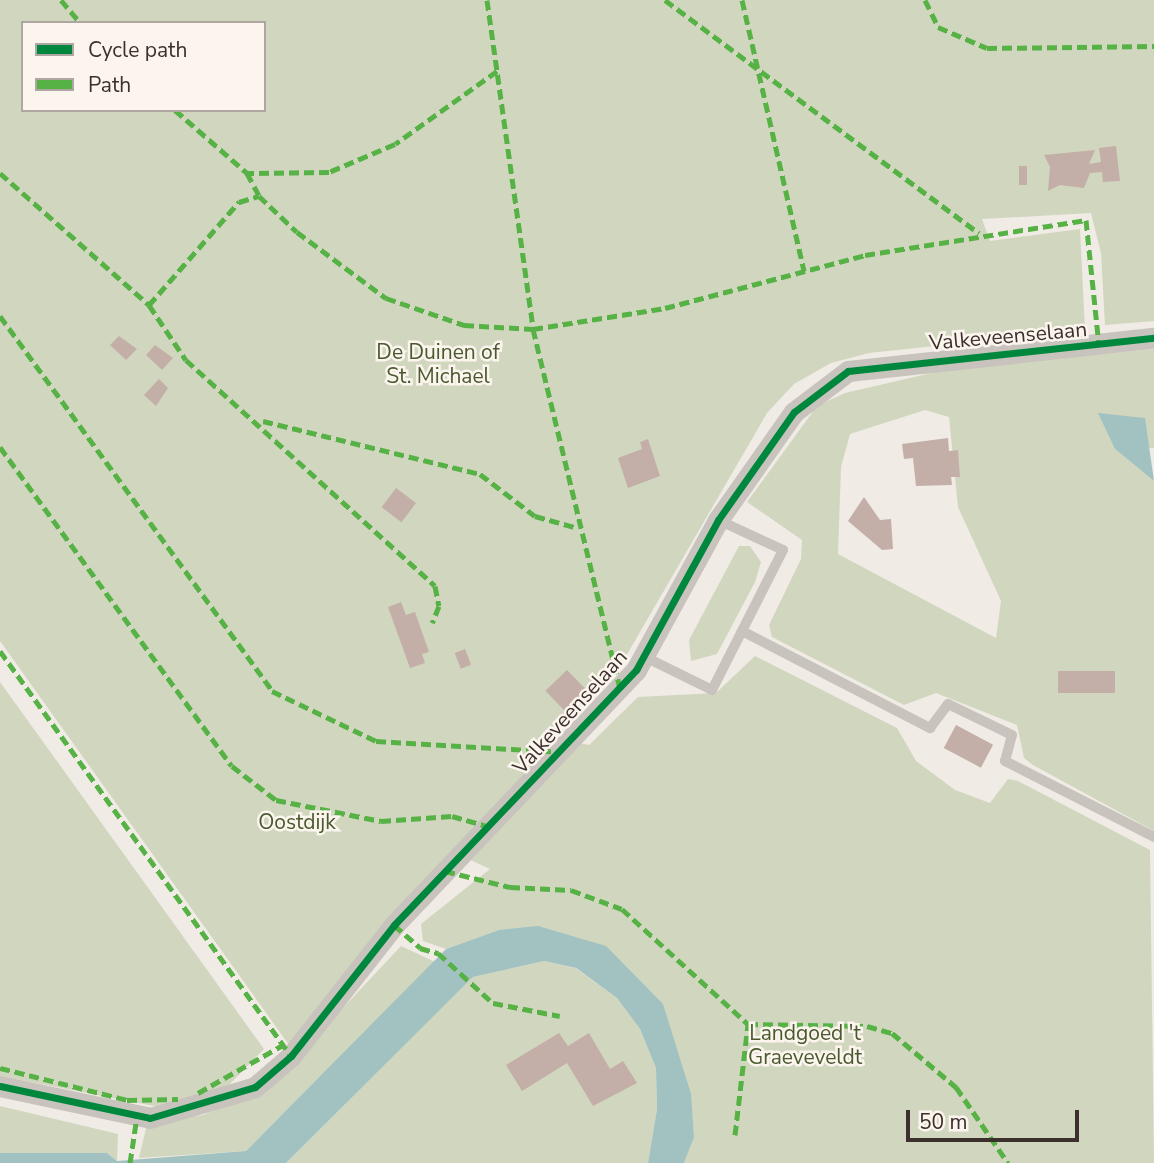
<!DOCTYPE html>
<html>
<head>
<meta charset="utf-8">
<style>
	body { margin:0 }
	#map { position:relative; width:1154px; height:1163px; overflow:hidden; background:#f0ebe5; font-family:"Nunito Sans",sans-serif }
	div>[style] { position:absolute }
	[style*='--x'] { left:calc(var(--x)*1px); top:calc(var(--y)*1px); width:calc(var(--w)*1px); rotate:calc(var(--a)*1deg) }
	.green>* { inset:0; background:#d1d6bf }
	.water>* { inset:0; background:#a1c2c1 }
	.building>* { inset:0; background:#c3afa7; transform-origin:0 0 }
	.service>* { height:10px; margin:-5px; padding:0 5px; transform-origin:5px; border-radius:5px; background:#c9c3be }
	.minor>* { height:21px; margin:-10.5px; padding:0 10.5px; transform-origin:10.5px; border-radius:10.5px; background:#c9c3be }
	.quiet>* { height:5px; margin-top:-2.5px; transform-origin:0; background:repeating-linear-gradient(90deg,#57b246 0 10px,transparent 0 15px) }
	.cycleway>* { height:7px; margin:-3.5px; padding:0 3.5px; transform-origin:3.5px; border-radius:3.5px; background:#00873e }
	span { translate:-50% -50%; white-space:nowrap; text-align:center; line-height:1.15; -webkit-text-stroke:5px #fbf5ee; paint-order:stroke }
	.street-label { font-size:21px; color:#3b302b }
	.park-label { font-size:21px; color:#4a5a2e }
	.legend { position:absolute; left:21px; top:21px; width:245px; height:91px; box-sizing:border-box; background:#fbf5ee; border:2px solid #aea6a0; margin:0; padding:9px 12px; list-style:none; font-size:21px; color:#3b302b }
	.legend li { display:flex; align-items:center; gap:14px; height:35px }
	.legend b { width:35px; border:2px solid #aea6a0 }
	.scale { position:absolute; left:906px; top:1110px; width:173px; height:32px; box-sizing:border-box; border:4px solid #3b302b; border-top:0; padding-left:9px; font-size:21px; line-height:24px; white-space:nowrap; color:#3b302b; -webkit-text-stroke:5px #fbf5ee; paint-order:stroke }
</style>
</head>
<body>
<div id="map">
	<div class="green">
		<i style="clip-path:polygon(evenodd,0 0,1154px 0,1154px 321px,1105px 325px,1101px 253px,1091px 213px,982px 219px,990px 241px,1080px 229px,1085px 330px,869px 353px,831px 363px,794px 384px,767px 413px,622px 663px,552px 738px,589px 745px,638px 697px,716px 693px,755px 656px,897px 728px,916px 761px,955px 790px,990px 803px,1008px 779px,1018px 781px,1150px 850px,1154px 1163px,684px 1163px,694px 1136px,692px 1113px,633px 976px,499px 930px,446px 949px,423px 941px,421px 924px,490px 869px,451px 851px,289px 1045px,0 641px,0 0,23px 23px,264px 23px,264px 110px,23px 110px,23px 23px)"></i>
		<i style="clip-path:polygon(evenodd,1154px 349px,1154px 448px,1115px 449px,1154px 481px,1154px 831px,1033px 765px,1024px 758px,1017px 725px,936px 693px,904px 705px,772px 637px,769px 625px,801px 559px,802px 540px,747px 502px,817px 406px,845px 393px,949px 369px,1154px 349px,925px 410px,949px 417px,958px 507px,1001px 601px,996px 638px,838px 554px,841px 467px,850px 434px,925px 410px)"></i>
		<i style="clip-path:polygon(739px 546px,750px 546px,761px 562px,755px 582px,717px 654px,691px 661px,689px 640px)"></i>
		<i style="clip-path:polygon(0 682px,264px 1049px,226px 1088px,159px 1107px,0 1076px)"></i>
		<i style="clip-path:polygon(401px 946px,435px 962px,246px 1151px,139px 1158px,147px 1124px,203px 1115px,266px 1090px)"></i>
		<i style="clip-path:polygon(544px 961px,575px 968px,617px 998px,640px 1029px,656px 1068px,657px 1109px,648px 1163px,286px 1163px,473px 977px)"></i>
		<i style="clip-path:polygon(0 1106px,118px 1134px,117px 1161px,107px 1153px,0 1153px)"></i>
	</div>
	<div class="water">
		<i style="clip-path:polygon(1098px 413px,1145px 418px,1154px 481px,1115px 449px)"></i>
		<i style="clip-path:polygon(538px 926px,606px 946px,663px 1004px,691px 1094px,694px 1137px,684px 1163px,648px 1163px,657px 1109px,656px 1068px,640px 1029px,617px 998px,576px 968px,544px 961px,473px 977px,286px 1163px,0 1163px,0 1153px,107px 1153px,117px 1161px,246px 1151px,446px 949px,499px 930px)"></i>
	</div>
	<div class="building">
		<i style="clip-path:polygon(1116px 146px,1120px 181px,1103px 182px,1102px 172px,1090px 173px,1084px 188px,1060px 185px,1048px 191px,1050px 167px,1044px 155px,1095px 150px,1089px 164px,1101px 162px,1099px 148px)"></i>
		<i style="left:1019px;top:166px;width:8px;height:19px"></i>
		<i style="clip-path:polygon(119px 336px,137px 349px,126px 360px,110px 345px)"></i>
		<i style="clip-path:polygon(155px 345px,173px 358px,162px 370px,146px 355px)"></i>
		<i style="clip-path:polygon(159px 379px,168px 388px,156px 406px,144px 395px)"></i>
		<i style="clip-path:polygon(948px 438px,949px 451px,958px 450px,960px 477px,951px 477px,952px 485px,916px 486px,913px 458px,904px 459px,902px 444px)"></i>
		<i style="clip-path:polygon(648px 439px,660px 476px,628px 488px,618px 458px,642px 449px,640px 442px)"></i>
		<i style="left:396px;top:488px;width:25px;height:24px;rotate:37deg"></i>
		<i style="clip-path:polygon(864px 497px,880px 520px,891px 519px,893px 549px,882px 550px,848px 521px)"></i>
		<i style="clip-path:polygon(401px 602px,406px 615px,415px 612px,429px 652px,422px 654px,425px 663px,410px 668px,388px 607px)"></i>
		<i style="left:465px;top:649px;width:17px;height:11px;rotate:69deg"></i>
		<i style="left:567px;top:670px;width:29px;height:30px;rotate:46deg"></i>
		<i style="left:1115px;top:671px;width:22px;height:57px;rotate:90deg"></i>
		<i style="left:956px;top:725px;width:42px;height:26px;rotate:28deg"></i>
		<i style="clip-path:polygon(559px 1033px,568px 1046px,589px 1033px,610px 1069px,623px 1061px,637px 1083px,593px 1106px,567px 1063px,522px 1091px,506px 1065px)"></i>
	</div>
	<div class="service">
		<i style="--x:742;--y:631;--w:212;--a:27.3"></i>
		<i style="--x:930;--y:728;--w:30;--a:-53"></i>
		<i style="--x:948;--y:704;--w:71;--a:25.8"></i>
		<i style="--x:1012;--y:735;--w:27;--a:105"></i>
		<i style="--x:1005;--y:761;--w:167;--a:27"></i>
		<i style="--x:643;--y:656;--w:77;--a:26.2"></i>
		<i style="--x:712;--y:690;--w:157;--a:-63.1"></i>
		<i style="--x:783;--y:550;--w:72;--a:-155.2"></i>
	</div>
	<div class="minor">
		<i style="--x:0;--y:1086;--w:153;--a:12"></i>
		<i style="--x:150;--y:1118;--w:109;--a:-16.4"></i>
		<i style="--x:255;--y:1087;--w:48;--a:-40.7"></i>
		<i style="--x:291;--y:1056;--w:167;--a:-51.8"></i>
		<i style="--x:394;--y:925;--w:352;--a:-46.5"></i>
		<i style="--x:636;--y:670;--w:171;--a:-61.3"></i>
		<i style="--x:718;--y:520;--w:132;--a:-54.9"></i>
		<i style="--x:794;--y:412;--w:68;--a:-37.2"></i>
		<i style="--x:848;--y:371;--w:308;--a:-6.2"></i>
	</div>
	<div class="quiet">
		<i style="--x:61;--y:0;--w:30;--a:50"></i>
		<i style="--x:487;--y:0;--w:332;--a:82"></i>
		<i style="--x:533;--y:329;--w:369;--a:76.4"></i>
		<i style="--x:665;--y:0;--w:391;--a:36.6"></i>
		<i style="--x:742;--y:0;--w:278;--a:77.1"></i>
		<i style="--x:925;--y:0;--w:30;--a:64"></i>
		<i style="--x:938;--y:27;--w:53;--a:23.2"></i>
		<i style="--x:987;--y:48;--w:167;--a:-0.7"></i>
		<i style="--x:497;--y:71;--w:125;--a:144.4"></i>
		<i style="--x:395;--y:144;--w:72;--a:157"></i>
		<i style="--x:329;--y:172;--w:82;--a:179.3"></i>
		<i style="--x:247;--y:173;--w:26;--a:62"></i>
		<i style="--x:259;--y:196;--w:52;--a:43.5"></i>
		<i style="--x:297;--y:232;--w:111;--a:36.6"></i>
		<i style="--x:386;--y:298;--w:83;--a:19.1"></i>
		<i style="--x:464;--y:325;--w:69;--a:3.3"></i>
		<i style="--x:533;--y:329;--w:134;--a:-9"></i>
		<i style="--x:665;--y:308;--w:207;--a:-14.8"></i>
		<i style="--x:865;--y:255;--w:224;--a:-9"></i>
		<i style="--x:1086;--y:220;--w:126;--a:84.1"></i>
		<i style="--x:175;--y:110;--w:96;--a:41.2"></i>
		<i style="--x:0;--y:173;--w:199;--a:41.5"></i>
		<i style="--x:149;--y:305;--w:66;--a:56.1"></i>
		<i style="--x:186;--y:360;--w:336;--a:42.2"></i>
		<i style="--x:435;--y:586;--w:20;--a:79"></i>
		<i style="--x:439;--y:606;--w:18;--a:112"></i>
		<i style="--x:149;--y:305;--w:137;--a:-48.9"></i>
		<i style="--x:239;--y:202;--w:21;--a:-17"></i>
		<i style="--x:0;--y:316;--w:463;--a:54"></i>
		<i style="--x:272;--y:691;--w:115;--a:25.7"></i>
		<i style="--x:376;--y:741;--w:183;--a:3.4"></i>
		<i style="--x:263;--y:421;--w:223;--a:13.7"></i>
		<i style="--x:480;--y:474;--w:69;--a:37.4"></i>
		<i style="--x:535;--y:516;--w:45;--a:15.6"></i>
		<i style="--x:0;--y:447;--w:394;--a:54"></i>
		<i style="--x:232;--y:766;--w:56;--a:37.7"></i>
		<i style="--x:276;--y:800;--w:107;--a:11.3"></i>
		<i style="--x:381;--y:821;--w:71;--a:-4"></i>
		<i style="--x:452;--y:816;--w:36;--a:16"></i>
		<i style="--x:0;--y:651;--w:499;--a:54.3"></i>
		<i style="--x:445;--y:871;--w:67;--a:13.8"></i>
		<i style="--x:510;--y:887;--w:61;--a:2.8"></i>
		<i style="--x:571;--y:890;--w:54;--a:20.4"></i>
		<i style="--x:622;--y:909;--w:171;--a:42.4"></i>
		<i style="--x:748;--y:1024;--w:119;--a:1"></i>
		<i style="--x:867;--y:1026;--w:26;--a:16"></i>
		<i style="--x:892;--y:1033;--w:84;--a:40.2"></i>
		<i style="--x:956;--y:1087;--w:92;--a:55.6"></i>
		<i style="--x:394;--y:925;--w:35;--a:41"></i>
		<i style="--x:420;--y:948;--w:19;--a:16"></i>
		<i style="--x:438;--y:953;--w:74;--a:42.3"></i>
		<i style="--x:493;--y:1003;--w:68;--a:11"></i>
		<i style="--x:0;--y:1068;--w:131;--a:14.1"></i>
		<i style="--x:127;--y:1100;--w:51;--a:-1.1"></i>
		<i style="--x:198;--y:1093;--w:98;--a:-29.5"></i>
		<i style="--x:735;--y:1135;--w:112;--a:-83.3"></i>
		<i style="--x:130;--y:1163;--w:48;--a:-81.5"></i>
	</div>
	<div class="cycleway">
		<i style="--x:0;--y:1086;--w:153;--a:12"></i>
		<i style="--x:150;--y:1118;--w:109;--a:-16.4"></i>
		<i style="--x:255;--y:1087;--w:48;--a:-40.7"></i>
		<i style="--x:291;--y:1056;--w:167;--a:-51.8"></i>
		<i style="--x:394;--y:925;--w:352;--a:-46.5"></i>
		<i style="--x:636;--y:670;--w:171;--a:-61.3"></i>
		<i style="--x:718;--y:520;--w:132;--a:-54.9"></i>
		<i style="--x:794;--y:412;--w:68;--a:-37.2"></i>
		<i style="--x:848;--y:371;--w:308;--a:-6.2"></i>
	</div>
	<div class="street-label">
		<span style="left:1008px;top:336px;rotate:-5deg">Valkeveenselaan</span>
		<span style="left:570px;top:712px;rotate:-48deg">Valkeveenselaan</span>
	</div>
	<div class="park-label">
		<span style="left:438px;top:364px">De Duinen of<br>St. Michael</span>
		<span style="left:297px;top:822px">Oostdijk</span>
		<span style="left:805px;top:1045px">Landgoed 't<br>Graeveveldt</span>
	</div>
	<ul class="legend">
	<li><b style="height:9px;background:#00873e"></b>Cycle path</li>
	<li><b style="height:9px;background:#57b246"></b>Path</li>
	</ul>
	<div class="scale">50 m</div>
</div>
</body>
</html>
